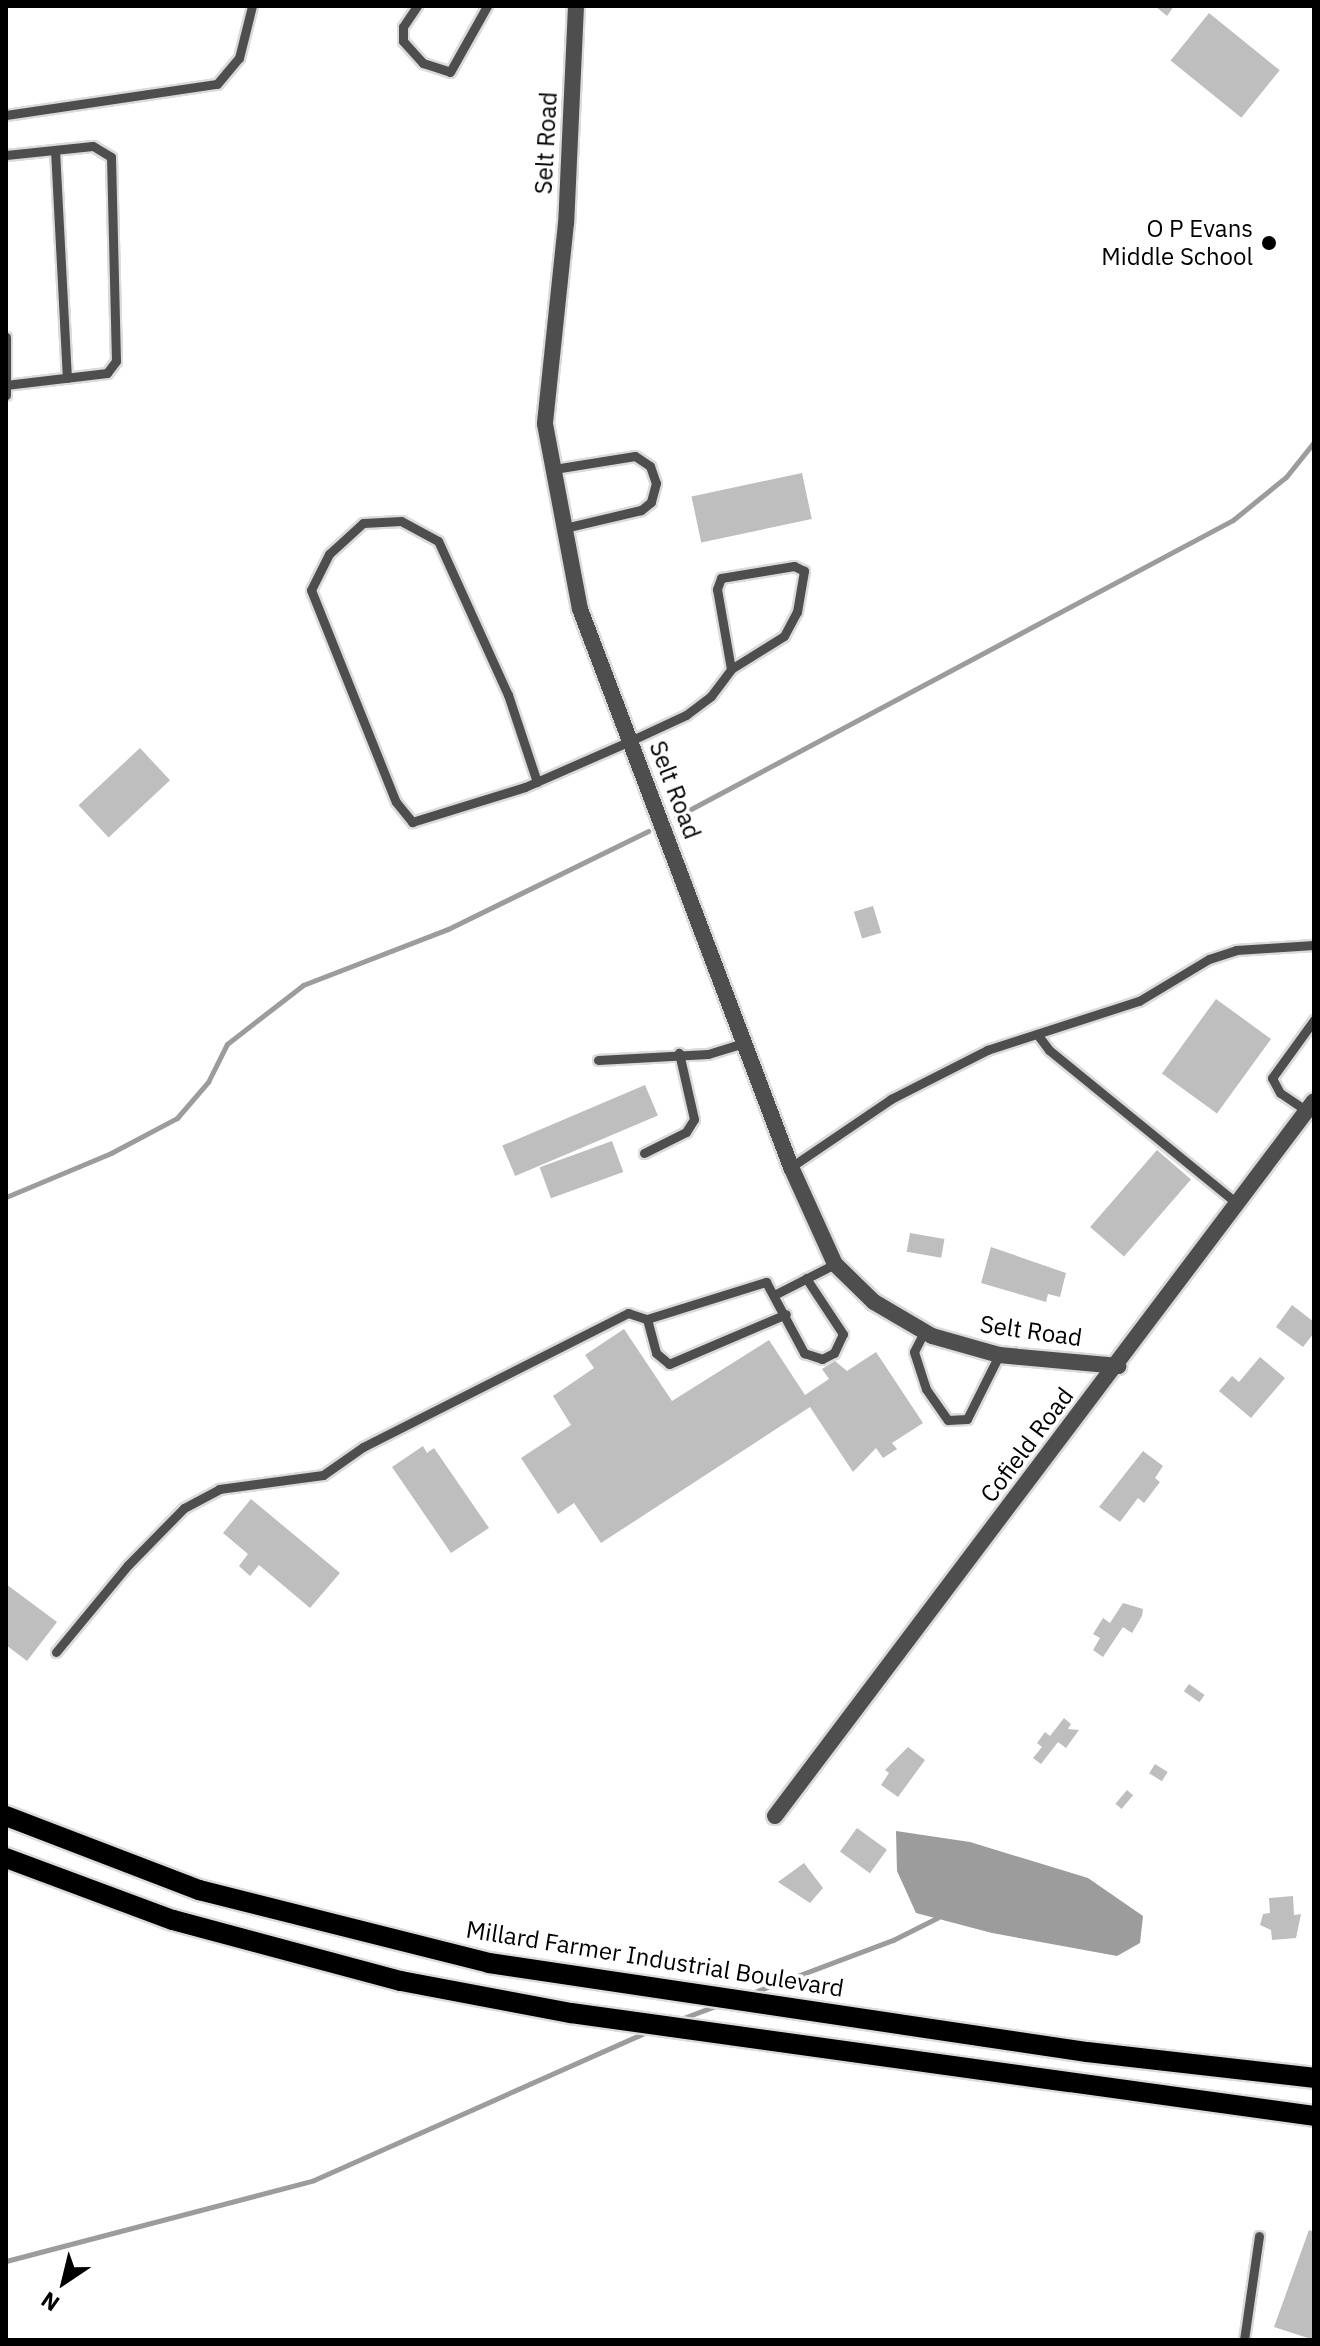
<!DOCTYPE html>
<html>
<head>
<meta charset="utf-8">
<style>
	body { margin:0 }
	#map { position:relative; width:1320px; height:2346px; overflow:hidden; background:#fff; font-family:"IBM Plex Sans",sans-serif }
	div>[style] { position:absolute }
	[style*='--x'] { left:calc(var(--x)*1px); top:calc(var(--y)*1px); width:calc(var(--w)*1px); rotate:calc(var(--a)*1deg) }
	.water>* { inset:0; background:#9c9c9c }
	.stream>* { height:5px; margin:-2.5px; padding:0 2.5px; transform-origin:2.5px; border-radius:2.5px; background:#9c9c9c }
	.building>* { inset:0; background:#bebebe; transform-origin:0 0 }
	.roads { filter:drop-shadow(2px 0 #dbdbdb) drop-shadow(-2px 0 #dbdbdb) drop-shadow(0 2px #dbdbdb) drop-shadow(0 -2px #dbdbdb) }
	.service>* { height:9px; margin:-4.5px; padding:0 4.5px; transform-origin:4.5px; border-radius:4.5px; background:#4e4e4e }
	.minor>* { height:16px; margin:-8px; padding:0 8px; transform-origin:8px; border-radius:8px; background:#4e4e4e }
	.primary>* { height:20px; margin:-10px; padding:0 10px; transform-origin:10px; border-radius:10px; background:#000 }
	.dots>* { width:22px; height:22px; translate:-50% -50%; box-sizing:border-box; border:4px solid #fff; border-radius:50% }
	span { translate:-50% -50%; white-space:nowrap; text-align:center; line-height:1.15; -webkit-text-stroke:7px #fff; paint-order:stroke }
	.street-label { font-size:24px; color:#000 }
	.poi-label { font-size:24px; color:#000 }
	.right { translate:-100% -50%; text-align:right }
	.frame { position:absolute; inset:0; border:8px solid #000; pointer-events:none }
	.north { position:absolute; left:24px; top:2242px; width:80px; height:80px; -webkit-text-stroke:6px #fff; paint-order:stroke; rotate:215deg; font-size:22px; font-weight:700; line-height:32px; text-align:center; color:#000 }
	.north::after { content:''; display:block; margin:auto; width:28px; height:36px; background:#000; clip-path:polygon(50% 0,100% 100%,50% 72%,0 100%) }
</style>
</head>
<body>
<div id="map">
	<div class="water">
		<i style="clip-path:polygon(896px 1831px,970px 1842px,1088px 1878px,1143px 1916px,1140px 1943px,1117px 1956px,992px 1933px,916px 1913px,897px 1871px)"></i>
	</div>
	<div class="stream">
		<i style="--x:676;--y:817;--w:631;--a:-28.07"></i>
		<i style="--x:1233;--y:520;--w:68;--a:-39.1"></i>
		<i style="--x:1286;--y:477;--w:45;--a:-51.3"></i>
		<i style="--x:6;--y:1197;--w:114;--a:-22.7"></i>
		<i style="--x:111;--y:1153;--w:75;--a:-27.9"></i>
		<i style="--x:177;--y:1118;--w:48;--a:-49.3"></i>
		<i style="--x:208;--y:1082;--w:42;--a:-63.4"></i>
		<i style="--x:227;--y:1044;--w:96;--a:-37.8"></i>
		<i style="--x:303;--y:985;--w:155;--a:-21.1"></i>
		<i style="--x:448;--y:929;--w:223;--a:-26.1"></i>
		<i style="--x:749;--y:1994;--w:154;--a:-20.6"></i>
		<i style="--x:893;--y:1940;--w:49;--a:-26.6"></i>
		<i style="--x:678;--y:2020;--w:43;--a:-20.6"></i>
		<i style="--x:6;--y:2261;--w:318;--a:-14.7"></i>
		<i style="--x:314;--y:2180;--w:363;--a:-24"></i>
	</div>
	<div class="building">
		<i style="clip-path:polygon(1155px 6px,1174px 6px,1167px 16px)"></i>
		<i style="left:1209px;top:13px;width:91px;height:61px;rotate:39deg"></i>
		<i style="left:802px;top:473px;width:47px;height:113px;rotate:78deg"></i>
		<i style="left:140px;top:748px;width:44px;height:84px;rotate:47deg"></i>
		<i style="left:873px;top:906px;width:28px;height:20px;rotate:73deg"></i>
		<i style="left:1216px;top:999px;width:68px;height:92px;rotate:36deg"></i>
		<i style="left:645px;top:1085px;width:33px;height:155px;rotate:67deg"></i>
		<i style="left:612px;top:1141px;width:33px;height:77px;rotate:70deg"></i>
		<i style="left:1157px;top:1150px;width:45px;height:102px;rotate:41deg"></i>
		<i style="left:910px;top:1233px;width:35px;height:19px;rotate:10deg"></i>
		<i style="clip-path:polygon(991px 1247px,1066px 1273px,1060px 1297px,1048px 1294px,1046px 1302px,981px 1283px)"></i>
		<i style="clip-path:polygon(1292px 1305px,1314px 1322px,1314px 1333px,1303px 1347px,1276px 1327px)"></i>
		<i style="clip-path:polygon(624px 1329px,672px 1401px,769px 1340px,805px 1395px,829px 1379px,822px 1369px,835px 1361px,847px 1371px,876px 1352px,923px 1423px,892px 1443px,897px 1449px,883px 1458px,876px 1448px,853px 1472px,810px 1407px,601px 1543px,574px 1503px,558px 1514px,521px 1458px,571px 1425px,553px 1396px,594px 1368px,585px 1355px)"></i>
		<i style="clip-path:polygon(1260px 1357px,1285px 1378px,1251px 1418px,1219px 1391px,1232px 1376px,1239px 1382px)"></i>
		<i style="clip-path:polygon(423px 1446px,427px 1453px,434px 1448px,489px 1528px,451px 1553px,392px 1467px)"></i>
		<i style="clip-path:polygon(1143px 1451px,1163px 1466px,1155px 1478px,1160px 1482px,1144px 1503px,1138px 1498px,1120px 1522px,1099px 1507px)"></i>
		<i style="clip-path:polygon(251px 1499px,340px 1573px,310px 1608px,259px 1565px,250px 1576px,239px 1566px,248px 1554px,223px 1533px)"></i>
		<i style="clip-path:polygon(6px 1584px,57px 1622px,27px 1661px,6px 1645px)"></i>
		<i style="clip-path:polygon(1123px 1603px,1143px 1609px,1142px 1616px,1132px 1633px,1123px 1627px,1103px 1657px,1093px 1650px,1100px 1638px,1093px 1634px,1103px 1618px,1110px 1623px)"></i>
		<i style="left:1189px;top:1684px;width:19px;height:9px;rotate:35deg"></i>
		<i style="clip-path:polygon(1064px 1718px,1071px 1724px,1068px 1729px,1079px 1730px,1066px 1748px,1058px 1742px,1041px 1764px,1033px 1758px,1042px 1747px,1037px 1743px,1045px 1732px,1050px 1736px)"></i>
		<i style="clip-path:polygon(908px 1747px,925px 1760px,898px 1797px,881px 1785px,889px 1773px,885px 1770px)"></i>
		<i style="left:1155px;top:1764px;width:15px;height:11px;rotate:32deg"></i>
		<i style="left:1127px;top:1790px;width:8px;height:18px;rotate:40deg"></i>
		<i style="left:857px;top:1828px;width:37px;height:29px;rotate:36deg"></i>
		<i style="clip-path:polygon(804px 1863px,823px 1888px,810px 1903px,778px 1882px)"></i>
		<i style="clip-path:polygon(1293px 1896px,1294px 1915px,1301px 1914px,1296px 1938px,1272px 1940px,1271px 1930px,1260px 1925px,1263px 1914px,1270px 1913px,1269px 1898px)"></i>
		<i style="clip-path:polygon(1309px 2230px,1314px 2232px,1314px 2340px,1274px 2327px)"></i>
	</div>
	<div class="roads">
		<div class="service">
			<i style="--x:417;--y:6;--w:25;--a:124"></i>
			<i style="--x:403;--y:27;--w:14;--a:90"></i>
			<i style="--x:403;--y:41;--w:30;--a:48"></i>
			<i style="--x:423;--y:63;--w:28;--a:18"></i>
			<i style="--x:450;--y:72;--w:76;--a:-60.7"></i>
			<i style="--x:6;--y:115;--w:213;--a:-8.4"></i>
			<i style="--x:217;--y:84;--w:34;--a:-50"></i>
			<i style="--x:239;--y:58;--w:54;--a:-76"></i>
			<i style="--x:55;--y:150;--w:228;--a:87"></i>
			<i style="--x:6;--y:155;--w:87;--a:-5.9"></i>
			<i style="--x:93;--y:146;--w:21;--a:31"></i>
			<i style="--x:111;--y:157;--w:204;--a:88.6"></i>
			<i style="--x:116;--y:361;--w:15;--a:127"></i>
			<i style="--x:107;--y:373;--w:102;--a:173.2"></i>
			<i style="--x:6;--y:337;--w:58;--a:90"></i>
			<i style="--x:554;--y:469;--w:82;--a:-9.1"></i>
			<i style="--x:635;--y:456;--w:18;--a:34"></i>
			<i style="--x:650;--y:466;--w:18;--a:71"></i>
			<i style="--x:656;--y:483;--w:20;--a:105"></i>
			<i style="--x:651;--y:502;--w:13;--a:141"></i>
			<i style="--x:641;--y:510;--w:78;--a:166.7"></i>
			<i style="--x:537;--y:782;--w:92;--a:-108.4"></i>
			<i style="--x:508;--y:695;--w:169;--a:-114.4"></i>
			<i style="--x:438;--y:541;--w:42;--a:-151.6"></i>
			<i style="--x:401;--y:521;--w:38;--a:177"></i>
			<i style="--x:363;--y:523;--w:46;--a:137.6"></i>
			<i style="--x:329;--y:554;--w:40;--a:116.6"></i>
			<i style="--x:311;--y:590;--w:228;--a:68.2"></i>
			<i style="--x:396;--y:802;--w:26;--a:51"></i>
			<i style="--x:412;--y:822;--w:118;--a:-17.2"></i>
			<i style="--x:525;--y:787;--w:115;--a:-23.7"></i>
			<i style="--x:630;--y:741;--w:62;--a:-24.9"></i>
			<i style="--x:686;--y:715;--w:31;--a:-37"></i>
			<i style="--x:711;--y:696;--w:34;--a:-53"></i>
			<i style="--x:731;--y:669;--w:62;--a:-31.9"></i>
			<i style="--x:784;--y:636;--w:27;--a:-62"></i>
			<i style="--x:797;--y:612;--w:42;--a:-80.3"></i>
			<i style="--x:804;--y:571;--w:11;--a:-153"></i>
			<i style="--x:794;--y:566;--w:74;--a:170.7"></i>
			<i style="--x:721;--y:578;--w:12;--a:110"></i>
			<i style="--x:717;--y:589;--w:81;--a:80.1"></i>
			<i style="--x:1037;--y:1034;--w:20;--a:53"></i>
			<i style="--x:1049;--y:1050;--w:244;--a:39.2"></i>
			<i style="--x:598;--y:1060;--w:110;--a:-3.1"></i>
			<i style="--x:708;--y:1054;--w:38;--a:-17"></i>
			<i style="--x:1307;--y:1111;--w:32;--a:-146"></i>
			<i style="--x:1280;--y:1093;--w:17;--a:-118"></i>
			<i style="--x:1272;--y:1078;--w:72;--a:-54.1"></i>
			<i style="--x:644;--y:1153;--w:47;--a:-26.6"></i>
			<i style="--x:686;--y:1132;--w:15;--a:-58"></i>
			<i style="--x:694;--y:1119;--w:68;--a:-102.8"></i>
			<i style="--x:791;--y:1167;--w:121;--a:-34.2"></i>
			<i style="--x:891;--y:1099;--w:108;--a:-27"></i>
			<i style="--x:987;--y:1050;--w:160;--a:-17.9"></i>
			<i style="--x:1139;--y:1001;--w:82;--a:-31"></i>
			<i style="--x:1209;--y:959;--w:28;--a:-18"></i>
			<i style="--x:1236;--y:950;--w:78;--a:-3.7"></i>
			<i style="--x:776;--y:1294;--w:66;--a:-27"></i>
			<i style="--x:647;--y:1319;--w:125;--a:-17.3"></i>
			<i style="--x:766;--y:1282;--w:81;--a:61.8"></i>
			<i style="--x:804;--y:1353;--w:19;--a:18"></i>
			<i style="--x:822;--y:1359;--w:13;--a:-27"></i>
			<i style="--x:834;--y:1353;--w:21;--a:-65"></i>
			<i style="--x:843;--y:1334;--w:67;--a:-123.5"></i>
			<i style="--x:924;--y:1332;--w:22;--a:117"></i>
			<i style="--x:914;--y:1352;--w:39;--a:72"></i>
			<i style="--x:926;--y:1389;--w:38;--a:55"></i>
			<i style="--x:948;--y:1420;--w:19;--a:-3"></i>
			<i style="--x:967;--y:1419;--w:72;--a:-63.4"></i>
			<i style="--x:56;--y:1652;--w:113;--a:-50.4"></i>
			<i style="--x:128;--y:1565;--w:80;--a:-45.5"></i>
			<i style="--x:184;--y:1508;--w:40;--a:-28"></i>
			<i style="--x:219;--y:1489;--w:105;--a:-7.7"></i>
			<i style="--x:323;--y:1475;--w:49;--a:-35"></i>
			<i style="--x:363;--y:1447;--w:297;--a:-26.8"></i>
			<i style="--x:628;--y:1313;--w:20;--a:18"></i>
			<i style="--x:647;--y:1319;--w:35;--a:75"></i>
			<i style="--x:656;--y:1353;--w:17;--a:40"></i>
			<i style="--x:669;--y:1364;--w:127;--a:-23.1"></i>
			<i style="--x:1244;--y:2340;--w:105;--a:-81.8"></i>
		</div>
		<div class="minor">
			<i style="--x:576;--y:6;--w:217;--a:92.6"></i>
			<i style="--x:566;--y:223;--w:202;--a:96"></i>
			<i style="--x:545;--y:424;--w:188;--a:79.3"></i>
			<i style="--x:580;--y:609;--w:597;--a:69.29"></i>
			<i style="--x:791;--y:1167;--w:107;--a:65.6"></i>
			<i style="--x:835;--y:1264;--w:54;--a:44.3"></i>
			<i style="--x:874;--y:1302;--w:67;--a:30.4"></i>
			<i style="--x:932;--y:1336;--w:70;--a:15.8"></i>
			<i style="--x:999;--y:1355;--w:120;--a:5.3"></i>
			<i style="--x:775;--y:1816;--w:895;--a:-52.99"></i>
		</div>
		<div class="primary">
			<i style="--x:6;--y:1816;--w:207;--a:21"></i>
			<i style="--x:199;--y:1890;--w:299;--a:14.1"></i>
			<i style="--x:489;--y:1963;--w:605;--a:8.47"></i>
			<i style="--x:1087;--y:2052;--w:228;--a:6.5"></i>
			<i style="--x:6;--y:1858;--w:178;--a:20.4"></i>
			<i style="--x:173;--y:1920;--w:236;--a:15"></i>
			<i style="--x:401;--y:1981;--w:173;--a:10.7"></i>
			<i style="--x:571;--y:2013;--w:750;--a:7.89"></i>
		</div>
	</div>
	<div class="dots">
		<i style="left:1269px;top:243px;background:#000"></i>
	</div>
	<div class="street-label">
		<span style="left:546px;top:143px;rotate:-87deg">Selt Road</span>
		<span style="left:675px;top:790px;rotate:69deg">Selt Road</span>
		<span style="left:1031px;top:1331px;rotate:8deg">Selt Road</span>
		<span style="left:1027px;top:1445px;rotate:-53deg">Cofield Road</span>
		<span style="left:655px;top:1959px;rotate:9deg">Millard Farmer Industrial Boulevard</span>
	</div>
	<div class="poi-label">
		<span class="right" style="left:1253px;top:243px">O P Evans<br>Middle School</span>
	</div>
	<div class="frame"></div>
	<div class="north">N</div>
</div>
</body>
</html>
